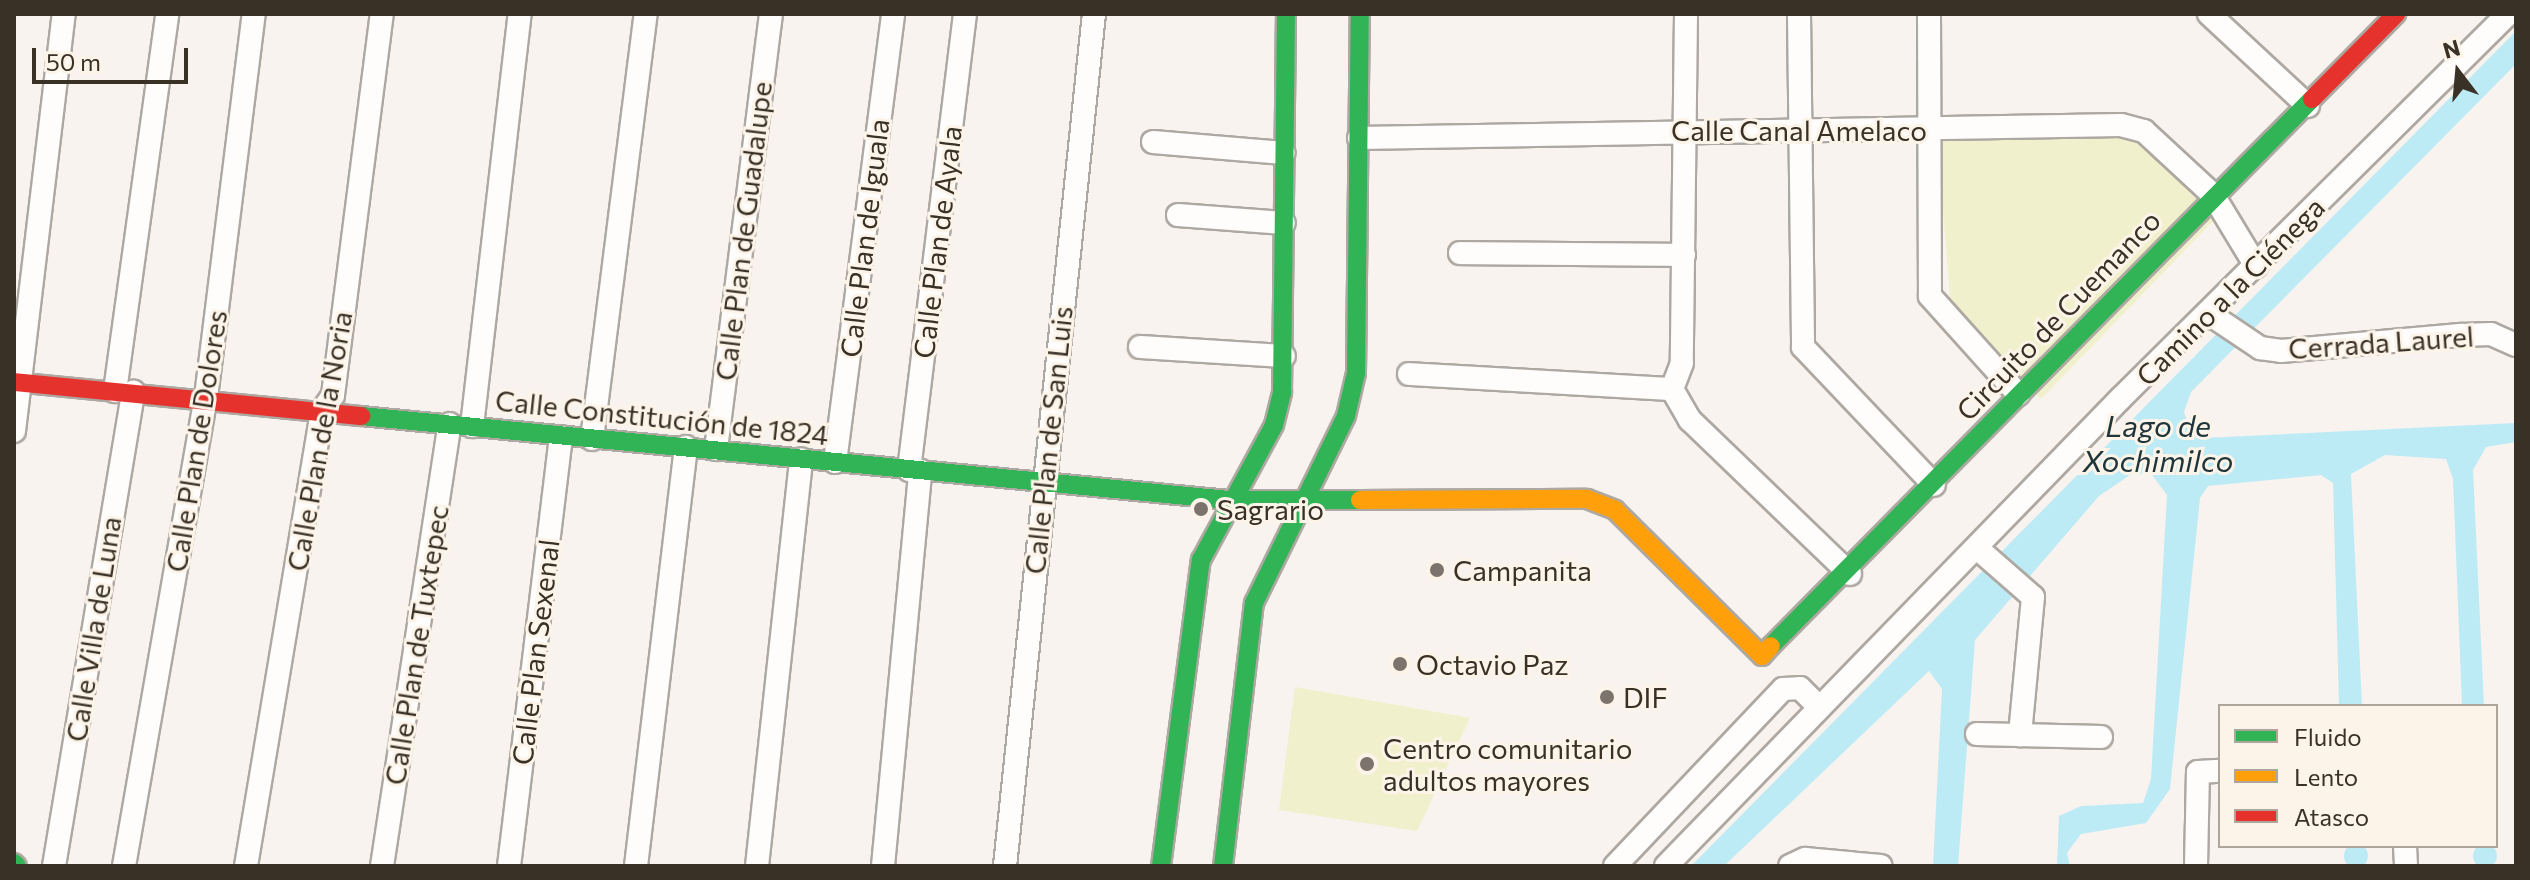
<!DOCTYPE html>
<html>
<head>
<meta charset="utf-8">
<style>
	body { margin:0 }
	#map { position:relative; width:2530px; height:880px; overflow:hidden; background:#f8f3ee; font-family:Commissioner,sans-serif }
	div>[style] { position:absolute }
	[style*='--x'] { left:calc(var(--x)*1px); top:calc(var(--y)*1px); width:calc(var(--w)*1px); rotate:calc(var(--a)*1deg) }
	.green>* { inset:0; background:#f0f0cd }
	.water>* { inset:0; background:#bcebf6 }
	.round { border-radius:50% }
	.roads { filter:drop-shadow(2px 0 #aea8a2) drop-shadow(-2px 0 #aea8a2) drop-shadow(0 2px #aea8a2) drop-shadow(0 -2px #aea8a2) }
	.street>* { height:22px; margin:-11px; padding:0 11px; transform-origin:11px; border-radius:11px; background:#fefdfc }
	.fast>* { height:18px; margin:-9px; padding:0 9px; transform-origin:9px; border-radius:9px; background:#30b455 }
	.slow>* { height:18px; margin:-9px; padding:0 9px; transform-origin:9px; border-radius:9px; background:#ff9f0a }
	.jam>* { height:18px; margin:-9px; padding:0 9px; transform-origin:9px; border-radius:9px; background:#e5322d }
	.dots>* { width:22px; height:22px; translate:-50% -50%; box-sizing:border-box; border:4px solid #fdf4e9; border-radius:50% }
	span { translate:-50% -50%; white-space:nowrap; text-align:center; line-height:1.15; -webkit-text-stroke:6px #fdf4e9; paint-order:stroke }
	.street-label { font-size:28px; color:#393026 }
	.poi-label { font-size:28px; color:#393026 }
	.left { translate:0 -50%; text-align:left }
	.water-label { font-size:30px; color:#1e353b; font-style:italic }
	.frame { position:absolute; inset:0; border:16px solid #393026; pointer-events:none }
	.legend { position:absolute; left:2218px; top:704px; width:280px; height:144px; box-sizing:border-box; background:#fdf4e9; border:2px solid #afa69b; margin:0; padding:10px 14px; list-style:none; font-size:24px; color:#393026 }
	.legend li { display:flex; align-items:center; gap:16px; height:40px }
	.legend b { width:40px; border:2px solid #afa69b }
	.north { position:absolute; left:2418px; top:32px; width:80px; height:80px; -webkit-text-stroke:6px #fdf4e9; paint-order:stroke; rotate:344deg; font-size:22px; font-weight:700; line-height:32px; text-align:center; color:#393026 }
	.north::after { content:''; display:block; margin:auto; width:28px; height:36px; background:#393026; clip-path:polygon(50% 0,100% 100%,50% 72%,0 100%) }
	.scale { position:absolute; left:32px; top:48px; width:156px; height:36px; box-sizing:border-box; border:4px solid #393026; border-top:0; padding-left:10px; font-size:24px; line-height:28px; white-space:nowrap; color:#393026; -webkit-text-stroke:6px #fdf4e9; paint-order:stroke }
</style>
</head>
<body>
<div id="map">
	<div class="green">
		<i style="clip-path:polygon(1937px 133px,2143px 136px,2219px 215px,2041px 399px,1951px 311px)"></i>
		<i style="clip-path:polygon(1295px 687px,1470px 718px,1417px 831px,1279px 810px)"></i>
	</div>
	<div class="water">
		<i style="clip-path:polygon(2516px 31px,2516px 64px,2191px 392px,2184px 412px,2191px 433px,2204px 438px,2516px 423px,2516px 442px,2486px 447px,2473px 470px,2484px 706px,2462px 706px,2453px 479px,2446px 459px,2385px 455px,2351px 474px,2362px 706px,2339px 706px,2333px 483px,2321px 475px,2208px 486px,2200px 498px,2170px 789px,2146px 823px,2081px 834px,2067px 853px,2070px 866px,2057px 866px,2059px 816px,2081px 806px,2143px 803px,2151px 779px,2167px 495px,2152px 475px,2130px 475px,2099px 496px,1975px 640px,1958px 866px,1933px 866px,1942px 689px,1929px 671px,1724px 866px,1691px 866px)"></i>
		<i class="round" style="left:2344px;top:844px;width:24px;height:24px"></i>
		<i class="round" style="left:2473px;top:844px;width:24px;height:24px"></i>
	</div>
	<div class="roads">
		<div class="street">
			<i style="--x:1686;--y:14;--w:349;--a:90.7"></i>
			<i style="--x:1682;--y:363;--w:28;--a:111"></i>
			<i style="--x:1672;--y:389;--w:36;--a:60"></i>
			<i style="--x:1690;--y:420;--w:222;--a:43.9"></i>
			<i style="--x:1799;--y:14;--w:333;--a:89.3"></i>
			<i style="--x:1803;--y:347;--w:190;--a:46.5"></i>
			<i style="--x:1929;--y:14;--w:282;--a:89.8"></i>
			<i style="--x:1930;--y:296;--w:132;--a:48.1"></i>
			<i style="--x:2209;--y:14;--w:135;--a:42.9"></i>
			<i style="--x:1359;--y:138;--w:762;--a:-0.98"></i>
			<i style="--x:2121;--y:125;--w:24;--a:15"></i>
			<i style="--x:2144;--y:131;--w:94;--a:42.8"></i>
			<i style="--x:2213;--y:195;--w:83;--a:58.8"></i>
			<i style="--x:1153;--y:142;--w:131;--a:4.8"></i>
			<i style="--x:1178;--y:215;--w:106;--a:4.3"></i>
			<i style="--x:1460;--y:253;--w:224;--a:0.5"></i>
			<i style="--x:2208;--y:313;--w:63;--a:33.9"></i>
			<i style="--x:2260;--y:348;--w:21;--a:8"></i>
			<i style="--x:2281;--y:351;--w:182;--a:-5.1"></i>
			<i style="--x:2462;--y:335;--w:29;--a:-2"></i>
			<i style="--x:2491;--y:334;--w:27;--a:24"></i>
			<i style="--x:1140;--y:347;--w:144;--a:3.6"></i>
			<i style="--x:1409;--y:374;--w:263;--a:3.3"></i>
			<i style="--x:115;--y:391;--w:381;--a:-82.1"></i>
			<i style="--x:472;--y:426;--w:415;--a:-83.4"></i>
			<i style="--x:14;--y:431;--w:420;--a:-83.2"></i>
			<i style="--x:592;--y:439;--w:428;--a:-82.8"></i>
			<i style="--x:716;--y:449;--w:438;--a:-82.8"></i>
			<i style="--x:835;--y:462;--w:452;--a:-82.6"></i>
			<i style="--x:909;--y:470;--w:459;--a:-83"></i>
			<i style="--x:1977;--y:548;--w:74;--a:41.2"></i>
			<i style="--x:2033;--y:597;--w:139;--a:95.4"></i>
			<i style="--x:1977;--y:734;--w:124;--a:1.4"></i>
			<i style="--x:2405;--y:846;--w:20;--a:87"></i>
			<i style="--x:54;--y:866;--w:481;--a:-80.5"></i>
			<i style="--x:124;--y:866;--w:476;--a:-80.1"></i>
			<i style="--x:206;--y:397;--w:386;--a:-82.9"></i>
			<i style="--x:246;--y:866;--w:461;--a:-80.5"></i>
			<i style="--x:322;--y:411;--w:19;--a:-55"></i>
			<i style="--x:333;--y:395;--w:384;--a:-82.7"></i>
			<i style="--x:382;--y:866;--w:447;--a:-81.3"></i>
			<i style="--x:509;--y:866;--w:432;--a:-83.1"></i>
			<i style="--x:636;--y:866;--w:422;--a:-83.2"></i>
			<i style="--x:757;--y:866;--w:409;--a:-83.8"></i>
			<i style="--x:883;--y:866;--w:397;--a:-84.6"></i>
			<i style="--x:1005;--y:866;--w:857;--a:-84.04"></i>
			<i style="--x:1615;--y:866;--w:244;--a:-46.5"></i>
			<i style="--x:1783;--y:689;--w:17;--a:-3"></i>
			<i style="--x:1800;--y:688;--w:27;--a:45"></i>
			<i style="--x:1666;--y:866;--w:653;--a:-45.81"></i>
			<i style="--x:2121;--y:398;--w:545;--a:-44.78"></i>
			<i style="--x:1790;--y:866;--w:17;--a:-25"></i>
			<i style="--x:1805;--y:859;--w:76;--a:5.3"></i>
			<i style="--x:2196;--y:866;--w:94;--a:-88.8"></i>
			<i style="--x:2198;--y:772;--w:22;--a:-3"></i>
		</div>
		<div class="fast">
			<i style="--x:361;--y:416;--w:871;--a:5.53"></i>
			<i style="--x:1228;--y:500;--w:132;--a:0"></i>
			<i style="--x:1771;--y:646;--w:769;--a:-45.32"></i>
			<i style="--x:14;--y:863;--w:4;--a:45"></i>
			<i style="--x:1161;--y:866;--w:309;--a:-82.6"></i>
			<i style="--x:1201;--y:560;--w:153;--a:-61.6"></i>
			<i style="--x:1274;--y:425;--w:34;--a:-76"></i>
			<i style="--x:1282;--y:392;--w:378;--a:-89.4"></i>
			<i style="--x:1223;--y:866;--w:265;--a:-83.3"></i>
			<i style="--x:1254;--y:603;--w:208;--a:-63.8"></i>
			<i style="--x:1346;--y:416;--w:44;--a:-76.9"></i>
			<i style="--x:1356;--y:373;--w:359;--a:-89.4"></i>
		</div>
		<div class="slow">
			<i style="--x:1360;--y:500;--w:227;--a:-0.3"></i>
			<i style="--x:1587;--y:499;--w:30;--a:21"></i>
			<i style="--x:1615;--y:510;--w:207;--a:44.8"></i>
			<i style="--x:1762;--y:656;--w:13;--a:-48"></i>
		</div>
		<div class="jam">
			<i style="--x:2312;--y:99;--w:120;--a:-45.3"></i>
			<i style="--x:14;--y:382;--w:349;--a:5.6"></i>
		</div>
	</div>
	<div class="dots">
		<i style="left:1201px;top:509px;background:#7c746c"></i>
		<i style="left:1437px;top:570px;background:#7c746c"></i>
		<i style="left:1400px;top:664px;background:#7c746c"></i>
		<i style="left:1607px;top:697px;background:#7c746c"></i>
		<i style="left:1367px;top:764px;background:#7c746c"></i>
	</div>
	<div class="street-label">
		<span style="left:1799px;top:130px">Calle Canal Amelaco</span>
		<span style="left:743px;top:231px;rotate:-83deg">Calle Plan de Guadalupe</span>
		<span style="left:864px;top:238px;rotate:-83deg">Calle Plan de Iguala</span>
		<span style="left:937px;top:242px;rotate:-83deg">Calle Plan de Ayala</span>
		<span style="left:2230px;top:291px;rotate:-45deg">Camino a la Ciénega</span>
		<span style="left:2058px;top:315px;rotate:-46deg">Circuito de Cuemanco</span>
		<span style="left:2381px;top:342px;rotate:-4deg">Cerrada Laurel</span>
		<span style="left:662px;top:417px;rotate:6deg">Calle Constitución de 1824</span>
		<span style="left:1048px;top:440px;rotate:-84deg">Calle Plan de San Luis</span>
		<span style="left:196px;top:441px;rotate:-81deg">Calle Plan de Dolores</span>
		<span style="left:319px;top:441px;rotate:-80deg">Calle Plan de la Noria</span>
		<span style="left:93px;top:629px;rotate:-81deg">Calle Villa de Luna</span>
		<span style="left:416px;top:645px;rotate:-81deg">Calle Plan de Tuxtepec</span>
		<span style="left:535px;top:652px;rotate:-83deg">Calle Plan Sexenal</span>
	</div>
	<div class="poi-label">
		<span class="left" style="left:1217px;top:509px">Sagrario</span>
		<span class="left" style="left:1453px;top:570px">Campanita</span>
		<span class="left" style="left:1416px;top:664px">Octavio Paz</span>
		<span class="left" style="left:1623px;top:697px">DIF</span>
		<span class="left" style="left:1383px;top:764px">Centro comunitario<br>adultos mayores</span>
	</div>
	<div class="water-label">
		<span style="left:2158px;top:442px">Lago de<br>Xochimilco</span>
	</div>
	<div class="frame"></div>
	<ul class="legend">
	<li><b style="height:10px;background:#30b455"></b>Fluido</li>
	<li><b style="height:10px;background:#ff9f0a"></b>Lento</li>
	<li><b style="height:10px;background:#e5322d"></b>Atasco</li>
	</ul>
	<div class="north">N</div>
	<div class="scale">50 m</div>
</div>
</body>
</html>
